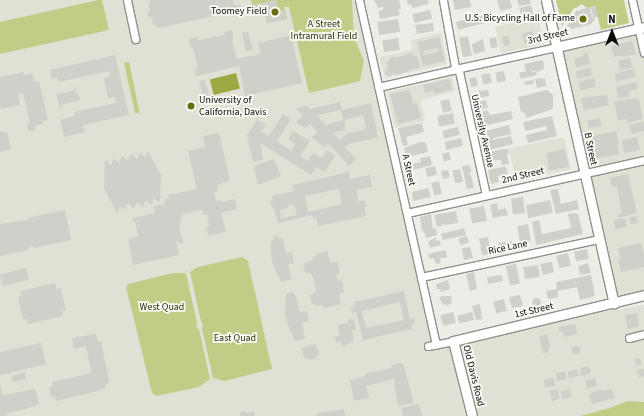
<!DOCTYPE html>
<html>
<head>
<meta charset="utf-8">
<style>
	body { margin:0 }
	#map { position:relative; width:644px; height:416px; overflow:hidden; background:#ecede7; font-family:"Source Sans 3",sans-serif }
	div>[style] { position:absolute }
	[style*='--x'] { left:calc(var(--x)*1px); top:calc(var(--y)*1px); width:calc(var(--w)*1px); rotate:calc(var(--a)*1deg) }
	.built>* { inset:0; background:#dfe1d4; transform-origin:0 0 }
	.green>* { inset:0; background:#c3cc87 }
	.water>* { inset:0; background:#9ea843; transform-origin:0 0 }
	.building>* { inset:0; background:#cfd0ca; transform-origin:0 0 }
	.round { border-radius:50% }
	.roads { filter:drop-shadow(1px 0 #90918b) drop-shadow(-1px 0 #90918b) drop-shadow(0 1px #90918b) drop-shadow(0 -1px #90918b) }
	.minor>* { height:7px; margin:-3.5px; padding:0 3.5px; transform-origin:3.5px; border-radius:3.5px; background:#fff }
	.tertiary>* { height:9px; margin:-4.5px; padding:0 4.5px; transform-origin:4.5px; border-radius:4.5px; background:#fff }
	.dots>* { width:11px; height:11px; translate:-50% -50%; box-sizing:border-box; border:2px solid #f9faf4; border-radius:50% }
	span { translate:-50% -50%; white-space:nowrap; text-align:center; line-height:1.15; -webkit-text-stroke:3.5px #f9faf4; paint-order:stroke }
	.poi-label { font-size:10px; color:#0b0b0a }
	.right { translate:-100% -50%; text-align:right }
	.left { translate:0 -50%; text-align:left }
	.park-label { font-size:10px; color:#2e3207 }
	.street-label { font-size:10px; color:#0b0b0a }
	.north { position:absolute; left:592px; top:12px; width:40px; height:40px; -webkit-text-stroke:3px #f9faf4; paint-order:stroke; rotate:0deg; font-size:11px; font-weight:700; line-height:16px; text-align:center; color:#0b0b0a }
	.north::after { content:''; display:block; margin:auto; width:14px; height:18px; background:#0b0b0a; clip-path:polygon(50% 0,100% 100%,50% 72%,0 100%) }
</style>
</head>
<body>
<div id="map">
	<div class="built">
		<i style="clip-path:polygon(0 0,357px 0,431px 342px,602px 305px,604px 312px,644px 305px,644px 416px,0 416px)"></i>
		<i style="left:538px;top:17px;width:27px;height:44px;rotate:77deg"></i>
		<i style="clip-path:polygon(644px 27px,644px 295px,614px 303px,556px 47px)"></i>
		<i style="clip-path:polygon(441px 33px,447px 64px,385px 78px,379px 57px,412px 50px,411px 40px)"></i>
		<i style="clip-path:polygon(452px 77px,455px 91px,421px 100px,425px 121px,395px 128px,387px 92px)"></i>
		<i style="left:564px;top:137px;width:33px;height:56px;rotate:78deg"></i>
	</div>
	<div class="green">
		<i style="clip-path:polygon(98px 0,102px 0,109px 30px,0 54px,0 22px)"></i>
		<i style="clip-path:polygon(251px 0,352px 0,354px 37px,364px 61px,360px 81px,309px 93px,289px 7px,284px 7px,287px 19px,267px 23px,264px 11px,254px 13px)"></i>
		<i style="clip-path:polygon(556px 0,624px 0,629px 23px,601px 30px,595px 6px,587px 8px,582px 4px,576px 8px,574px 8px,562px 26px)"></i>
		<i style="clip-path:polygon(129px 62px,139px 110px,139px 113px,135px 113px,124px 63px)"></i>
		<i style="clip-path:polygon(242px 257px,248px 261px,272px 369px,225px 381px,213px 378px,202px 328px,203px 324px,201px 322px,190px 272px,198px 267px)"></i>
		<i style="clip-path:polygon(173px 273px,186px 273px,197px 323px,196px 327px,199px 329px,210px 379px,199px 387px,156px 396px,152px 393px,126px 287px,128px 284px)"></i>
		<i style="clip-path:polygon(627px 401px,644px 402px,644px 416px,580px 416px,610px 408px)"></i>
	</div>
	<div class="water">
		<i style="left:236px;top:73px;width:16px;height:27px;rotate:76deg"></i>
	</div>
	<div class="building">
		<i style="clip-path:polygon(150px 0,233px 0,234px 5px,241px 5px,239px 8px,231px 8px,231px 12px,159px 28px,153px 24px,151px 16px,148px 17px,147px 12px,150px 11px,148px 2px,150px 2px)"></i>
		<i style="clip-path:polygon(276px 0,279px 11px,284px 10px,286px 19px,267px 23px,264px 11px,254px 13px,252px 5px)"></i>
		<i style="clip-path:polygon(374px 0,399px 0,401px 9px,398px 9px,400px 15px,380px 19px,378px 11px,383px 10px,383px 7px,378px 8px)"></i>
		<i style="clip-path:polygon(407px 0,428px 0,429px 4px,412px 8px,411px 4px,408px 5px)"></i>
		<i style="clip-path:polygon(453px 0,470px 0,471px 7px,455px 10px)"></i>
		<i style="clip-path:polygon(497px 0,510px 0,512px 8px,500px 11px)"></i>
		<i style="clip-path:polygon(517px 0,530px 0,531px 4px,519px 6px)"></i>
		<i style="left:531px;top:5px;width:12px;height:12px;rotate:76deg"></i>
		<i style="clip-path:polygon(595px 6px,598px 17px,594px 17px,595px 20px,592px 22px,592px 24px,572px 29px,567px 26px,576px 11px,590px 7px,592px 17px,593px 16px,591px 7px)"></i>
		<i style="left:430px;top:10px;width:9px;height:18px;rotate:77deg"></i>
		<i style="left:512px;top:13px;width:8px;height:12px;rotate:76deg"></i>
		<i style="left:488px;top:14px;width:8px;height:33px;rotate:76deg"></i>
		<i style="left:398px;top:19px;width:13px;height:21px;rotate:81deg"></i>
		<i style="clip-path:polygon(433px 23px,434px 31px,417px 34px,415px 25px)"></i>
		<i style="clip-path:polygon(232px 30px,234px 38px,232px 39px,237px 59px,261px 54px,258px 43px,291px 35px,302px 83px,245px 96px,239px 66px,196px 76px,195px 69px,198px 68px,193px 48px,191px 49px,189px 39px,198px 37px,199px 40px,225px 35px,224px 32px)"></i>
		<i style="clip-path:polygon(532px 31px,534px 36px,536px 35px,538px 41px,525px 45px,522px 34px)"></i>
		<i style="clip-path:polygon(248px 32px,253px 50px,246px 51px,242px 33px)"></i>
		<i style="left:468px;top:36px;width:20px;height:9px;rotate:79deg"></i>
		<i style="left:508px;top:36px;width:9px;height:6px;rotate:77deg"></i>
		<i style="clip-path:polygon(evenodd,439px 37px,445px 61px,423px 66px,417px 42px,439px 37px,438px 48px,439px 52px,424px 55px,423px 51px,438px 48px)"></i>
		<i style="left:496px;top:37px;width:10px;height:7px;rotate:79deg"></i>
		<i style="left:398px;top:38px;width:12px;height:16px;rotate:81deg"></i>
		<i style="clip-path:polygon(483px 39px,485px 51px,474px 54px,472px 44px)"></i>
		<i style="clip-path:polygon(632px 41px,636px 54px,622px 57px,621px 55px,614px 57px,611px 46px)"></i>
		<i style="clip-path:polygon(412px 53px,413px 56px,417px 56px,420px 67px,397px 75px,392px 74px,390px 77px,385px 73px,389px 66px,386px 64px,392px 56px,395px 58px)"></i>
		<i style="clip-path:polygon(583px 53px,587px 53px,590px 64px,576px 67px,574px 58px,584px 56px)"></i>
		<i style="clip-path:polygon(115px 55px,129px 115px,83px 125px,85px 132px,64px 137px,60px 120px,75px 116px,74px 112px,116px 103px,115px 97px,108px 98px,104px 78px,110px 77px,109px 71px,58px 82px,57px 77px,52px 79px,50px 70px)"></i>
		<i style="left:630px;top:58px;width:10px;height:12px;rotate:79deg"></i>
		<i style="clip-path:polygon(543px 60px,544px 66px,543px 70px,536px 72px,532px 70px,532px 72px,536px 72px,537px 75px,521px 79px,519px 73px,526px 71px,524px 64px)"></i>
		<i style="clip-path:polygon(590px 68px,592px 75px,577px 79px,576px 71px)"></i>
		<i style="left:634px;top:69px;width:8px;height:20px;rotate:76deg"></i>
		<i style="left:504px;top:71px;width:10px;height:9px;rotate:79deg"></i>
		<i style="clip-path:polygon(23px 72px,24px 75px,32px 73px,34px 82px,39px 81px,48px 120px,43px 121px,43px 124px,35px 125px,35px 130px,28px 131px,27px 124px,30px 123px,23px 93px,18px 94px,20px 105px,1px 109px,0 104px,0 77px)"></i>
		<i style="left:490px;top:73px;width:10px;height:9px;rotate:79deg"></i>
		<i style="left:476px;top:77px;width:9px;height:7px;rotate:77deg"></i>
		<i style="clip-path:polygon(541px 78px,545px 79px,546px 86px,537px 88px,535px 79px)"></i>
		<i style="left:594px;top:78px;width:9px;height:16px;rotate:77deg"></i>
		<i style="clip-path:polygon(449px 79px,452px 90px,434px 94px,434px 91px,425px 93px,423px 85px)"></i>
		<i style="left:205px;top:80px;width:16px;height:6px;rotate:76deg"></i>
		<i style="clip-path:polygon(533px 80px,534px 84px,525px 85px,524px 82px)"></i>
		<i style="clip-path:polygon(636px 82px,638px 89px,629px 91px,630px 97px,618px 98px,616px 87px)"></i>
		<i style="clip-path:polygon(75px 87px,77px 88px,75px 92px,79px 95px,80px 100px,61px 105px,62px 108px,60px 109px,56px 94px,73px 91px)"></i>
		<i style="clip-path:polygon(410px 90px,413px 104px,417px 103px,421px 118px,398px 124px,390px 94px)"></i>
		<i style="clip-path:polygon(488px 90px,489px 96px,479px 98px,478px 91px)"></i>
		<i style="clip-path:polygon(547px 90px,553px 95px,553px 109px,526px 118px,525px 113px,521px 112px,518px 97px)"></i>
		<i style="clip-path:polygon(607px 95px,609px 105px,584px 110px,581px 98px)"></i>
		<i style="clip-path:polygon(634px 98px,638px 98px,639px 100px,643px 119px,627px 123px,626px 119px,618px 121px,614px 102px)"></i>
		<i style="left:449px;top:99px;width:12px;height:9px;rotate:76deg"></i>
		<i style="left:486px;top:100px;width:8px;height:11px;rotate:76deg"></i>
		<i style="clip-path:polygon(evenodd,340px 102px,342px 110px,371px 103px,378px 137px,349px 144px,345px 147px,356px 159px,349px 166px,328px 143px,325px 147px,312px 138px,317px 132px,310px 124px,305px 128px,296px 122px,303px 116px,296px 108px,307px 106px,310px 109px,340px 102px,341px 110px,343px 120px,326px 125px,317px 115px,341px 110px,340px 102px,363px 115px,366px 129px,346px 134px,340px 140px,333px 133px,345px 130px,345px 120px,363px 115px)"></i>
		<i style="clip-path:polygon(487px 110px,490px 115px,511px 111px,513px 119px,480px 127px,477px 113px)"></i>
		<i style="left:453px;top:113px;width:11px;height:16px;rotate:80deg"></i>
		<i style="clip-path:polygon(283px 114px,291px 119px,277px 141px,291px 151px,295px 144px,288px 139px,293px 131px,310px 141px,300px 156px,308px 161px,313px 153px,322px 158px,327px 150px,335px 156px,325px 172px,316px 167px,311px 175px,260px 143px,263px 160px,253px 162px,247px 135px,257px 119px,266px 125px,261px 132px,269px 136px)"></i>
		<i style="clip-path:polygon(552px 116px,557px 136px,528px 143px,526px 135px,547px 130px,546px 126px,525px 131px,523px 122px)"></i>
		<i style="clip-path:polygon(600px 118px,602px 126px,589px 128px,587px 121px)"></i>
		<i style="clip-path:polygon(644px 121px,644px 131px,632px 134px,629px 125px)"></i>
		<i style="clip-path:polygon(422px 123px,424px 132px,406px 137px,408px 145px,403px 146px,398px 128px)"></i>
		<i style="clip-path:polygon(509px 125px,511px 134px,493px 138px,493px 140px,511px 136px,513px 144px,486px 151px,481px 132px)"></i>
		<i style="left:458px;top:127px;width:8px;height:16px;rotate:76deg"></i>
		<i style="clip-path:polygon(3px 131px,3px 133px,7px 132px,11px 149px,0 152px,0 132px)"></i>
		<i style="clip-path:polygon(616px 131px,619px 144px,617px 144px,619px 154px,594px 159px,589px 137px)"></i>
		<i style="clip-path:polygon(219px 133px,230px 181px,217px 185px,218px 191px,214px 192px,216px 201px,220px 200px,221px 202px,235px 199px,237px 209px,221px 213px,226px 232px,208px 236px,206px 227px,209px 226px,207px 214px,203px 215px,202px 210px,182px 214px,179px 227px,183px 242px,180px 244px,178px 241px,176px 241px,179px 255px,133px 265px,128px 239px,138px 236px,135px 222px,133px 222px,132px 218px,155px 213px,154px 206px,165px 204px,164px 200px,169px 199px,168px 195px,197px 189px,188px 151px,205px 147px,203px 136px)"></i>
		<i style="left:637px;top:137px;width:13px;height:16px;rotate:77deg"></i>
		<i style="left:461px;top:138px;width:8px;height:17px;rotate:76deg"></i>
		<i style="clip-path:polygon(421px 142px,426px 143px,428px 152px,406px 157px,404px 148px)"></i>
		<i style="clip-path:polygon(503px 149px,508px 149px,509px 153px,507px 154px,509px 164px,502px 165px,501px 160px,487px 160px,486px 153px)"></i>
		<i style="clip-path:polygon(565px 149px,569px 167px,549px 170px,547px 153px)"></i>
		<i style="clip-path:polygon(148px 151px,161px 175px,160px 203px,154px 198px,151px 205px,146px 200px,143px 207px,137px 202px,134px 209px,128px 203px,125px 210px,120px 206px,117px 213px,104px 188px,105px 160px,111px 165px,114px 158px,119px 163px,122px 156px,128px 161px,131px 154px,137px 159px,140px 153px,145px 157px)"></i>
		<i style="left:449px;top:152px;width:8px;height:7px;rotate:76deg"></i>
		<i style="clip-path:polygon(430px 156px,432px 165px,409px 171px,407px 162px,412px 161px,412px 164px,421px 162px,420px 158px)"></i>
		<i style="clip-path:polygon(274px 159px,281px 176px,258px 185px,254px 166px)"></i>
		<i style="clip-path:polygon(470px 165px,471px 172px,469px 173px,469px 175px,471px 175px,474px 188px,467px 189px,462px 166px)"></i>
		<i style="left:435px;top:166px;width:9px;height:10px;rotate:77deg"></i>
		<i style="clip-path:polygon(506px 166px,508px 174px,498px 176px,499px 182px,491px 184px,488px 170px)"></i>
		<i style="left:460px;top:169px;width:13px;height:8px;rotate:77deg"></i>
		<i style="clip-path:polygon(448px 170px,450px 177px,443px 179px,441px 171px)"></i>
		<i style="clip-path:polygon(evenodd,349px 172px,350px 179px,370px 175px,372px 187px,357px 190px,357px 193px,358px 201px,365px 201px,366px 207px,364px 207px,366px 216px,318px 226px,316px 218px,313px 219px,312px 215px,278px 223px,274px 207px,272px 208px,270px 201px,273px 200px,272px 196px,294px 191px,292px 185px,349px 172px,339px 189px,342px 204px,308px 212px,305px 196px,339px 189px,349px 172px,294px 204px,297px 215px,281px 218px,280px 210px,288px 208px,288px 206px,294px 204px)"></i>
		<i style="clip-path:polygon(628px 174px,637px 213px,618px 218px,618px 215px,622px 213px,617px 186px,612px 187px,610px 178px)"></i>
		<i style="left:439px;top:181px;width:13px;height:8px;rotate:77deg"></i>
		<i style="clip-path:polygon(428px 188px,431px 197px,413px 201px,412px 192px)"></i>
		<i style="clip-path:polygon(558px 189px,561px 204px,577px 200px,579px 209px,556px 214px,550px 190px)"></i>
		<i style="left:523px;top:197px;width:16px;height:12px;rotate:83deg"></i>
		<i style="left:550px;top:200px;width:13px;height:25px;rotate:77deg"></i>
		<i style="clip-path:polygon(497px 203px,498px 210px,506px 208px,508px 215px,493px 218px,490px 205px)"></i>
		<i style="left:484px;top:206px;width:15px;height:15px;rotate:79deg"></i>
		<i style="clip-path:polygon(65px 210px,71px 240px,34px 248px,34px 246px,28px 248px,28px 250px,0 256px,0 224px,28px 220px,27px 218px)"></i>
		<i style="clip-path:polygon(456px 211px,458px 223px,446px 225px,441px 224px,442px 226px,437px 227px,434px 215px)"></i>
		<i style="clip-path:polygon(576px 213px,578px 214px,583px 234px,536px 245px,532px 222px,539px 220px,542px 234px,571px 228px,568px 214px)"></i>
		<i style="clip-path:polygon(431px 214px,433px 229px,436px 228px,437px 235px,426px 238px,424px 231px,422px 231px,420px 217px)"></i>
		<i style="left:636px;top:216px;width:7px;height:7px;rotate:74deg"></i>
		<i style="clip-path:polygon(625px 218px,627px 226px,615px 230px,614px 220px)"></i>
		<i style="left:528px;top:224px;width:17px;height:11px;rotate:80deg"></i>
		<i style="clip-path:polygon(464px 228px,466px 235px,443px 240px,441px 234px)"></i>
		<i style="clip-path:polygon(278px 236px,278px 239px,283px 238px,286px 254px,292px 252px,294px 263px,288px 264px,292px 279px,281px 282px,273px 265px,271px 254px,271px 241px,274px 240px,273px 237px)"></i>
		<i style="left:467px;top:236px;width:7px;height:9px;rotate:74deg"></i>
		<i style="clip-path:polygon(436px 237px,436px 241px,440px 240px,441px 245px,430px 248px,428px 242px)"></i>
		<i style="left:488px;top:237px;width:17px;height:9px;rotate:80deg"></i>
		<i style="left:512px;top:241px;width:8px;height:14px;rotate:83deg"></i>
		<i style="clip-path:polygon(641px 243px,644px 254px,644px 267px,621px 272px,618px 259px,621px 259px,618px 248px)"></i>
		<i style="clip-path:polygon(470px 247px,473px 258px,464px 260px,462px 248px)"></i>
		<i style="left:587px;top:249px;width:10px;height:13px;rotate:79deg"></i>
		<i style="clip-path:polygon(446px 250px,447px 258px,440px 258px,441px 263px,436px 264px,434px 258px,430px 259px,428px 254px)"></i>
		<i style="clip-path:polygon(327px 251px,330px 263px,338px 262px,340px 273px,336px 274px,338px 281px,342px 280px,344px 292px,339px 294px,341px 304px,324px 308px,323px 305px,315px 306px,315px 304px,312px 305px,310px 295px,316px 292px,314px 280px,311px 273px,305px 273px,303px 264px,313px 260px,313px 257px,317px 256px,316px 254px)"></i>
		<i style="left:568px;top:253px;width:13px;height:12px;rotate:77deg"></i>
		<i style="clip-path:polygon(552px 262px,554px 272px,543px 275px,540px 264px)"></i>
		<i style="clip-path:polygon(588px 263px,591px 273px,580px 275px,578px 266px)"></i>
		<i style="left:516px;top:264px;width:20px;height:10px;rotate:79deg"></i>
		<i style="left:538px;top:265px;width:12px;height:15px;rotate:81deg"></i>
		<i style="left:26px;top:268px;width:12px;height:27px;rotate:76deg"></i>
		<i style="clip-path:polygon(474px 272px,477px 289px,470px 291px,466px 274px)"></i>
		<i style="clip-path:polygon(502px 275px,503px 281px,488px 284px,487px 277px)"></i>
		<i style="clip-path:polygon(591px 275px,595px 296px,580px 300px,577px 287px,558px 291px,558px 297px,548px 299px,546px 291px,557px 289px,556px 282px)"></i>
		<i style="clip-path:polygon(448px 280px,450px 289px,441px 292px,440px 289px,437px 289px,436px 284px)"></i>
		<i style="clip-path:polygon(55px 283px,57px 289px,61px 288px,65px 306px,66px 310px,62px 311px,63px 316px,28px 324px,27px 319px,23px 320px,19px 301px,18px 297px,22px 296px,21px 291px)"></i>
		<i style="clip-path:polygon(evenodd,404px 291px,410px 319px,414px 318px,415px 323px,411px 324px,412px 329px,363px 340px,356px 312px,352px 313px,351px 307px,355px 306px,354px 302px,404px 291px,400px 302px,404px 320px,366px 328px,362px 311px,400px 302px)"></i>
		<i style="clip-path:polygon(291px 292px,294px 293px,296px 297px,300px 312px,307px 311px,309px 321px,302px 323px,305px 338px,295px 341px,287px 323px,285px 312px,286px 294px)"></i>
		<i style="clip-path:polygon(520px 295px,523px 306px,512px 308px,509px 297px)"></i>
		<i style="clip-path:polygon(443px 296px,451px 296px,452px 303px,446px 306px,446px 304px,443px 305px,439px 297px)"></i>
		<i class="round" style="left:531.5px;top:297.5px;width:9px;height:9px"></i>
		<i style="left:504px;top:299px;width:12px;height:11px;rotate:76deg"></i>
		<i style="clip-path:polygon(480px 304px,482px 319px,476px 320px,472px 306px)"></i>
		<i style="left:453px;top:312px;width:11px;height:13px;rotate:75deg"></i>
		<i style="left:472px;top:312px;width:8px;height:15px;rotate:76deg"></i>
		<i style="clip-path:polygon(637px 313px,639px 326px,628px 329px,625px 315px)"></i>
		<i style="clip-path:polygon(354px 319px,356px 330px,352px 330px,354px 342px,342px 346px,341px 342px,336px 343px,335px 337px,340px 336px,338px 325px,348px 323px,347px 320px)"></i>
		<i style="clip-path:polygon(575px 324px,577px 334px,564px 337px,562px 331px,560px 332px,558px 327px)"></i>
		<i style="clip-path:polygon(96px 334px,98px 342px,101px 341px,108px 375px,109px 381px,105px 388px,98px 391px,56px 401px,55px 396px,51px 397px,49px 387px,53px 386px,52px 382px,91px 373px,86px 346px,74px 349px,72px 338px)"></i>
		<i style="clip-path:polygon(547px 334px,550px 347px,548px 348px,549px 352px,543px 353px,539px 336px)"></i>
		<i style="clip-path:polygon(41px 343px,46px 364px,0 375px,0 352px)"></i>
		<i style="clip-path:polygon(312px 345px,316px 345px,319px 355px,316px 355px,317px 358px,307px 360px,307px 358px,304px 358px,302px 348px)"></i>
		<i class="round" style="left:572px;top:346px;width:8px;height:8px"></i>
		<i style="clip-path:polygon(640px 358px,642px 365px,637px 366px,634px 359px)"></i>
		<i style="clip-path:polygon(403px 363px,414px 403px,398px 406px,394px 379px,366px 386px,369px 398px,354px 401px,350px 380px,365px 376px,364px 374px,392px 368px,391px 365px)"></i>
		<i style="clip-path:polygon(589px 366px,591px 373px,581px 376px,580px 368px)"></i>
		<i style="left:577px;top:369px;width:7px;height:10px;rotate:74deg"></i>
		<i style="clip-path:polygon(644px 369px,644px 376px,639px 377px,636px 370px)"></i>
		<i style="left:565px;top:371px;width:8px;height:10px;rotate:76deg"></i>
		<i style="clip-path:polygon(25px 372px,26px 379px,13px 382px,12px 376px)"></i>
		<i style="left:554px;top:378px;width:8px;height:10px;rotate:83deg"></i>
		<i style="left:595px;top:378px;width:8px;height:10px;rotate:76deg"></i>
		<i style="clip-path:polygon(0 383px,3px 395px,35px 389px,39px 405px,5px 414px,6px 416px,0 416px)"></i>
		<i style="left:557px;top:389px;width:10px;height:8px;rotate:73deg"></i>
		<i style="left:570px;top:389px;width:8px;height:10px;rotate:76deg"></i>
		<i style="clip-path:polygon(601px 389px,602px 391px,612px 389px,615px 398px,592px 404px,589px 394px)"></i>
		<i style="clip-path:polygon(419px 404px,422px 416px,403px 416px,401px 408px)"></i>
		<i style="clip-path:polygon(344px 409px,345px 416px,316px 416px,319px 413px)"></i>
		<i style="clip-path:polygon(245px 411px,246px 413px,254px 412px,255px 416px,240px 416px,241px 412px)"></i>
	</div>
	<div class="roads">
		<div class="minor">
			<i style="--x:127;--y:0;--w:40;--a:78"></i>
			<i style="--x:359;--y:0;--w:353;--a:77.4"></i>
			<i style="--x:632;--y:0;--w:54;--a:77.2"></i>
			<i style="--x:378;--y:87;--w:77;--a:-12.8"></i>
			<i style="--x:453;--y:70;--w:4;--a:-56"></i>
			<i style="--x:455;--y:67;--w:68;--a:-100.2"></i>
			<i style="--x:486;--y:195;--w:127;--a:-102.3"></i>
			<i style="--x:459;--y:71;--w:3;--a:-72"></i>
			<i style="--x:460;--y:68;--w:98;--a:-12.3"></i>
			<i style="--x:407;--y:213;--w:243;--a:-12.6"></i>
			<i style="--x:421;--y:277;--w:181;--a:-12.1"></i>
			<i style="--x:629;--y:338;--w:16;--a:-15"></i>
			<i style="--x:428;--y:346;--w:25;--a:-11"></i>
		</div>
		<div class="tertiary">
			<i style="--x:546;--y:0;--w:311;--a:77.4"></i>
			<i style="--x:556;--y:47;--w:90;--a:-12.8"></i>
			<i style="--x:472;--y:416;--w:77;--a:-104.2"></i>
			<i style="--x:453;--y:341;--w:196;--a:-13.5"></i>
		</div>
	</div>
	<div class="dots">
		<i style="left:275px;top:12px;background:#666d13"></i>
		<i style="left:583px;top:19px;background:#666d13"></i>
		<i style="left:191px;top:106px;background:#666d13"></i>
	</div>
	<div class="poi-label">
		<span class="right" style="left:267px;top:12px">Toomey Field</span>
		<span class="right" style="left:575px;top:19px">U.S. Bicycling Hall of Fame</span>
		<span class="left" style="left:199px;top:106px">University of<br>California, Davis</span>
	</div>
	<div class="park-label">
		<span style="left:324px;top:30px">A Street<br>Intramural Field</span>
		<span style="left:162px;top:308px">West Quad</span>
		<span style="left:235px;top:339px">East Quad</span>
	</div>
	<div class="street-label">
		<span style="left:548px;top:37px;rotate:-13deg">3rd Street</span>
		<span style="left:482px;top:131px;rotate:77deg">University Avenue</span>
		<span style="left:590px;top:149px;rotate:78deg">B Street</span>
		<span style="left:408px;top:170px;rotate:77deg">A Street</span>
		<span style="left:523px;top:176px;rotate:-13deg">2nd Street</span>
		<span style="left:508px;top:248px;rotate:-12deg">Rice Lane</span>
		<span style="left:534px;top:311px;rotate:-13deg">1st Street</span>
		<span style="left:473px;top:376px;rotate:76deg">Old Davis Road</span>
	</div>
	<div class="north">N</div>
</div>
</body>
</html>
